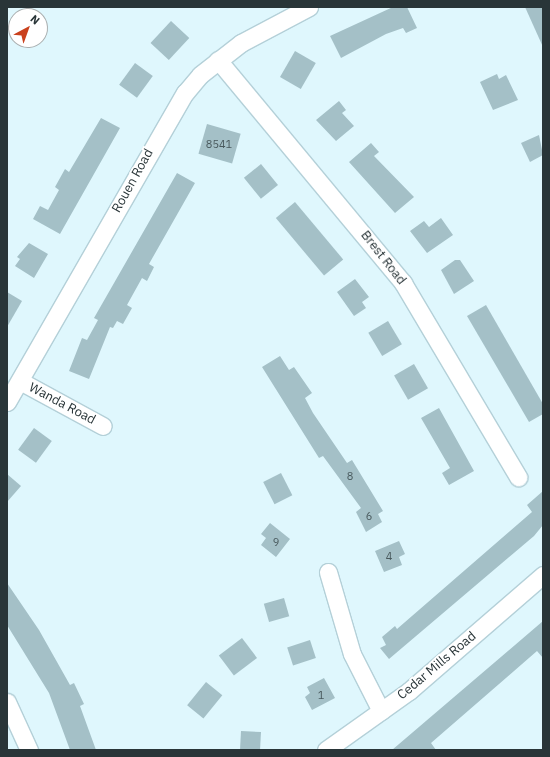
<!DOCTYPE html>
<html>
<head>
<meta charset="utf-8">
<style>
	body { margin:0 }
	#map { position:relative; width:550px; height:757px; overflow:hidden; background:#dff7fd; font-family:"IBM Plex Sans",sans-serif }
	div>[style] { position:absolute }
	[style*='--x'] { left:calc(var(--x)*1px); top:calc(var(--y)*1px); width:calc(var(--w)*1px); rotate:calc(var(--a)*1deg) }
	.building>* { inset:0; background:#a4c0c7; transform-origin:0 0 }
	.roads { filter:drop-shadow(1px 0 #b4d0d8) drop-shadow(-1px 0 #b4d0d8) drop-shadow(0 1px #b4d0d8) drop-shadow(0 -1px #b4d0d8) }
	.minor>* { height:17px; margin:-8.5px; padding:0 8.5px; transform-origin:8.5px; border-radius:8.5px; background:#fff }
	span { translate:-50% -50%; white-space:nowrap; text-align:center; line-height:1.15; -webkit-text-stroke:3.5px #fff; paint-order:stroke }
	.number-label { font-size:11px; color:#48585c }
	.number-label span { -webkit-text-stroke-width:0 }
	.street-label { font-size:13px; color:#293538 }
	.frame { position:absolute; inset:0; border:8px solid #293538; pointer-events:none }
	.north { position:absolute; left:8px; top:8px; width:40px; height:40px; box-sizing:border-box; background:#fff; border:1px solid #a9aeaf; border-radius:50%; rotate:41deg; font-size:11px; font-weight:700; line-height:16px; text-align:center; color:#293538 }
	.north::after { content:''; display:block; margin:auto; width:14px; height:18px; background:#ca411d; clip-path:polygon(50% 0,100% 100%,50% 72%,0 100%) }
</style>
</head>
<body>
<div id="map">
	<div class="building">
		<i style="clip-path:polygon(393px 7px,407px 7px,417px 28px,406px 33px,403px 28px,386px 34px,341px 58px,330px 36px)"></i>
		<i style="clip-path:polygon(525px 7px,543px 7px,543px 47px)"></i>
		<i style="left:171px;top:21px;width:25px;height:30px;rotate:43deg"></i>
		<i style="left:295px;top:51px;width:24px;height:30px;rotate:30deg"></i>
		<i style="left:135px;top:63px;width:22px;height:27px;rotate:36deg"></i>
		<i style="clip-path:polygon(497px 74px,499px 79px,506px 75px,518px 100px,493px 110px,480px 82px)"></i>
		<i style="clip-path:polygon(339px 101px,346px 110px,342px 113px,354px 126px,336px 141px,316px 120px)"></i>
		<i style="clip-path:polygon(101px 118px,120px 128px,60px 234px,33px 219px,40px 206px,48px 210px,59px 190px,55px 187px,65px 169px,69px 172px)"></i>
		<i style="left:207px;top:124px;width:35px;height:31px;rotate:16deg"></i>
		<i style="clip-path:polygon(539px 135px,543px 155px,530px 162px,521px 143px)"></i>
		<i style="clip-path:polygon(371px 143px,379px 152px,374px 156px,414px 197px,395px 213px,349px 162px)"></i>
		<i style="left:261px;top:164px;width:27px;height:22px;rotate:51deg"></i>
		<i style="clip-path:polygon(177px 173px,195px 183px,149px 264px,154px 267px,147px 281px,142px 278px,127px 305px,132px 308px,123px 324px,117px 321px,113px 328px,110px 327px,89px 379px,69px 371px,82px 338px,87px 340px,98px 320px,94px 318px)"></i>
		<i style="left:295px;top:202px;width:75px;height:25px;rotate:50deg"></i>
		<i style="clip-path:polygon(441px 218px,453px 235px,427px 253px,410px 231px,424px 221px,429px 227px)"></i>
		<i style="clip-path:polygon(29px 243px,48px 254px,34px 278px,15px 266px,20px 259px,17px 257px)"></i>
		<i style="clip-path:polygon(455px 260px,460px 260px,474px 281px,454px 294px,441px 270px)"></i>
		<i style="clip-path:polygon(355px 279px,369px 297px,362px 302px,366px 308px,354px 316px,337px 292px)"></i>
		<i style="clip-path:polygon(7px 292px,22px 301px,7px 327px)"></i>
		<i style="clip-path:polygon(486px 305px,543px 404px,543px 414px,529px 422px,467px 316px)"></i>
		<i style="left:388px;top:321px;width:27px;height:23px;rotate:59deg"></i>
		<i style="clip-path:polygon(280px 356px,289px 370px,294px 367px,312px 393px,305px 398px,313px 413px,347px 463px,352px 460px,383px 511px,378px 514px,382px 522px,366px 532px,356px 512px,361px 508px,323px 456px,319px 458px,262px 367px)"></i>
		<i style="left:414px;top:364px;width:28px;height:23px;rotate:60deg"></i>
		<i style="clip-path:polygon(439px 408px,474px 471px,449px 485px,442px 473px,450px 468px,421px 418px)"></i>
		<i style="left:34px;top:428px;width:22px;height:27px;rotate:36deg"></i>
		<i style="left:281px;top:473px;width:25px;height:20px;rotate:63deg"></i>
		<i style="clip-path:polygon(7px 474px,21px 486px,7px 502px)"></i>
		<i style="clip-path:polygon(543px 491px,543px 525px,534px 536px,389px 659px,380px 648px,386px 645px,382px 637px,395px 626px,397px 629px,532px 512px,527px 505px)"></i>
		<i style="clip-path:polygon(270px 523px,290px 539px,276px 557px,261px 545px,266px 538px,261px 534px)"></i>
		<i style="clip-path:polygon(399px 541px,405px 554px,399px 557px,402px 565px,384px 572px,375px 551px)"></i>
		<i style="clip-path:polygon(7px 583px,39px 630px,70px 685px,74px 683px,84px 704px,80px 706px,96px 750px,70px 750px,49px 693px,7px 625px)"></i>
		<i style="left:284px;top:598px;width:19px;height:21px;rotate:74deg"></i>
		<i style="clip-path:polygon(543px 621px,543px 658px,537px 651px,431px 743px,436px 750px,392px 750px)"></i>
		<i style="left:242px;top:638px;width:25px;height:29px;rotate:53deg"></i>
		<i style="left:310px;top:640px;width:19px;height:24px;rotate:72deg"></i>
		<i style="clip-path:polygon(324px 678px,335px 698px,312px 710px,305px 697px,310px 693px,307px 687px)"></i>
		<i style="left:206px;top:682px;width:21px;height:30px;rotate:39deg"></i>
		<i style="left:241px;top:731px;width:20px;height:19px;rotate:3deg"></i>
	</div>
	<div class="roads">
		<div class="minor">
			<i style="--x:218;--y:60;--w:290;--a:50.3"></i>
			<i style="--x:403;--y:283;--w:226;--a:59.3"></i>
			<i style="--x:20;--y:381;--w:94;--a:28.5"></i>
			<i style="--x:7;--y:402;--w:357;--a:-60.1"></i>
			<i style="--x:185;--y:93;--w:23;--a:-50"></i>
			<i style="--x:200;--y:75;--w:52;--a:-38"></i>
			<i style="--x:241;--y:43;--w:77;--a:-27.9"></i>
			<i style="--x:328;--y:572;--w:85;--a:73.7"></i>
			<i style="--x:352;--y:654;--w:64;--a:63"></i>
			<i style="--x:7;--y:702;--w:53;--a:65.4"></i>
			<i style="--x:326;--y:750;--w:102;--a:-35.4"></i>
			<i style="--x:409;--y:691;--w:177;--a:-40.9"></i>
		</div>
	</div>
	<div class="number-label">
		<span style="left:219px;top:144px">8541</span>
		<span style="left:350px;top:476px">8</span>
		<span style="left:369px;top:516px">6</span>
		<span style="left:276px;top:542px">9</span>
		<span style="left:389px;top:556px">4</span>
		<span style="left:321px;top:695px">1</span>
	</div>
	<div class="street-label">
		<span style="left:133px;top:181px;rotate:-61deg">Rouen Road</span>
		<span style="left:383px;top:258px;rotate:52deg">Brest Road</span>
		<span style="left:62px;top:404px;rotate:28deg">Wanda Road</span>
		<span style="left:437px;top:666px;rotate:-40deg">Cedar Mills Road</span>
	</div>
	<div class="frame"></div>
	<div class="north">N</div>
</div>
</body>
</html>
